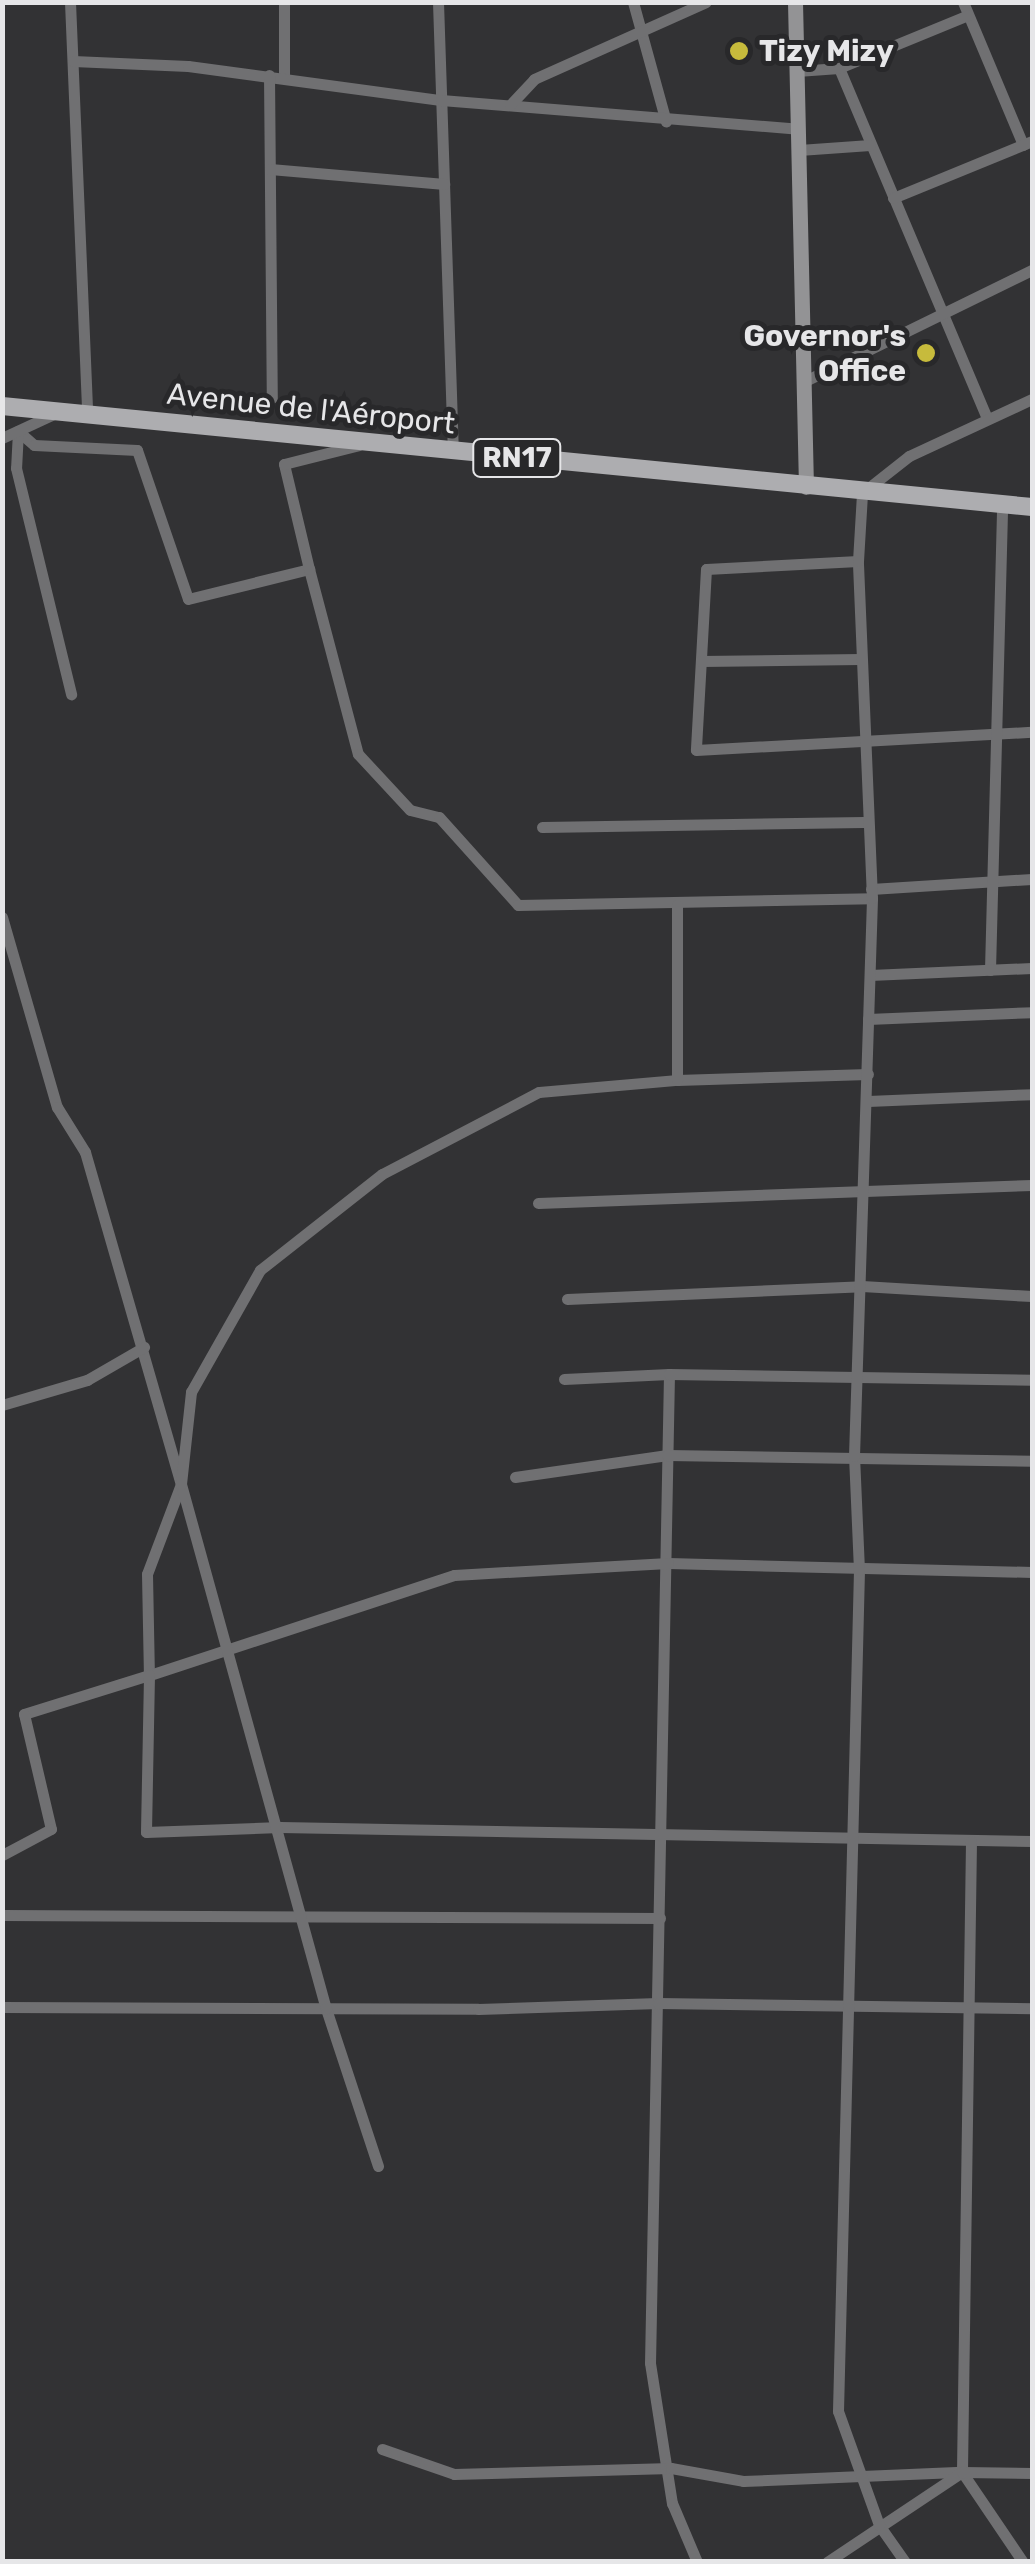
<!DOCTYPE html>
<html>
<head>
<meta charset="utf-8">
<style>
	body { margin:0 }
	#map { position:relative; width:1035px; height:2564px; overflow:hidden; background:#323234; font-family:Rubik,sans-serif }
	div>[style] { position:absolute }
	[style*='--x'] { left:calc(var(--x)*1px); top:calc(var(--y)*1px); width:calc(var(--w)*1px); rotate:calc(var(--a)*1deg) }
	.street>* { height:11px; margin:-5.5px; padding:0 5.5px; transform-origin:5.5px; border-radius:5.5px; background:#707072 }
	.secondary>* { height:15px; margin:-7.5px; padding:0 7.5px; transform-origin:7.5px; border-radius:7.5px; background:#939395 }
	.primary>* { height:18px; margin:-9px; padding:0 9px; transform-origin:9px; border-radius:9px; background:#adadb0 }
	.dots>* { width:28px; height:28px; translate:-50% -50%; box-sizing:border-box; border:5px solid #28282a; border-radius:50% }
	span { translate:-50% -50%; white-space:nowrap; text-align:center; line-height:1.15; -webkit-text-stroke:10px #28282a; paint-order:stroke }
	.shield-label span { padding:2px 8px; background:#28282a; border:2px solid; border-radius:8px; -webkit-text-stroke-width:0 }
	.shield-label { font-size:28px; color:#e6e6e8; font-weight:700 }
	.poi-label { font-size:30px; color:#e6e6e8; font-weight:700 }
	.left { translate:0 -50%; text-align:left }
	.right { translate:-100% -50%; text-align:right }
	.street-label { font-size:30px; color:#e6e6e8 }
	.frame { position:absolute; inset:0; border:5px solid #e6e6e8; pointer-events:none }
</style>
</head>
<body>
<div id="map">
	<div class="street">
		<i style="--x:70;--y:2;--w:412;--a:87.6"></i>
		<i style="--x:284;--y:2;--w:74;--a:90"></i>
		<i style="--x:438;--y:2;--w:449;--a:88.1"></i>
		<i style="--x:633;--y:2;--w:124;--a:74.6"></i>
		<i style="--x:963;--y:2;--w:155;--a:67.2"></i>
		<i style="--x:73;--y:61;--w:115;--a:2.5"></i>
		<i style="--x:188;--y:66;--w:255;--a:7.7"></i>
		<i style="--x:441;--y:100;--w:358;--a:4.6"></i>
		<i style="--x:839;--y:68;--w:381;--a:67.1"></i>
		<i style="--x:797;--y:71;--w:42;--a:-4.1"></i>
		<i style="--x:839;--y:68;--w:139;--a:-22.3"></i>
		<i style="--x:269;--y:75;--w:323;--a:89.5"></i>
		<i style="--x:510;--y:105;--w:35;--a:-47"></i>
		<i style="--x:534;--y:79;--w:188;--a:-24.1"></i>
		<i style="--x:799;--y:150;--w:71;--a:-4"></i>
		<i style="--x:270;--y:169;--w:175;--a:4.9"></i>
		<i style="--x:893;--y:198;--w:150;--a:-22.3"></i>
		<i style="--x:805;--y:381;--w:253;--a:-26.1"></i>
		<i style="--x:18;--y:431;--w:21;--a:41"></i>
		<i style="--x:34;--y:445;--w:103;--a:2.8"></i>
		<i style="--x:137;--y:450;--w:157;--a:71.1"></i>
		<i style="--x:188;--y:599;--w:125;--a:-13.9"></i>
		<i style="--x:309;--y:569;--w:191;--a:75.2"></i>
		<i style="--x:358;--y:754;--w:76;--a:47.1"></i>
		<i style="--x:410;--y:810;--w:30;--a:14"></i>
		<i style="--x:439;--y:817;--w:118;--a:48.1"></i>
		<i style="--x:518;--y:905;--w:354;--a:-1.1"></i>
		<i style="--x:18;--y:431;--w:37;--a:93"></i>
		<i style="--x:16;--y:468;--w:233;--a:76.3"></i>
		<i style="--x:2;--y:438;--w:57;--a:-24.8"></i>
		<i style="--x:858;--y:561;--w:152;--a:177"></i>
		<i style="--x:706;--y:569;--w:181;--a:93.2"></i>
		<i style="--x:696;--y:750;--w:336;--a:-3.1"></i>
		<i style="--x:309;--y:569;--w:108;--a:-103.4"></i>
		<i style="--x:284;--y:464;--w:77;--a:-14.2"></i>
		<i style="--x:701;--y:661;--w:160;--a:-0.7"></i>
		<i style="--x:542;--y:827;--w:322;--a:-0.9"></i>
		<i style="--x:871;--y:889;--w:161;--a:-3.6"></i>
		<i style="--x:2;--y:917;--w:198;--a:73.9"></i>
		<i style="--x:57;--y:1107;--w:53;--a:58.1"></i>
		<i style="--x:85;--y:1152;--w:346;--a:73.9"></i>
		<i style="--x:181;--y:1484;--w:96;--a:110.7"></i>
		<i style="--x:147;--y:1574;--w:101;--a:88.9"></i>
		<i style="--x:149;--y:1675;--w:131;--a:162.7"></i>
		<i style="--x:24;--y:1714;--w:118;--a:76.8"></i>
		<i style="--x:51;--y:1829;--w:55;--a:152"></i>
		<i style="--x:990;--y:970;--w:467;--a:-88.5"></i>
		<i style="--x:870;--y:975;--w:162;--a:-2.5"></i>
		<i style="--x:868;--y:1019;--w:164;--a:-2.4"></i>
		<i style="--x:677;--y:1080;--w:191;--a:-1.8"></i>
		<i style="--x:868;--y:1101;--w:164;--a:-2.4"></i>
		<i style="--x:538;--y:1203;--w:494;--a:-2.1"></i>
		<i style="--x:567;--y:1299;--w:295;--a:-2.5"></i>
		<i style="--x:862;--y:1286;--w:170;--a:3.4"></i>
		<i style="--x:669;--y:1374;--w:989;--a:91.1"></i>
		<i style="--x:650;--y:2363;--w:142;--a:81.1"></i>
		<i style="--x:672;--y:2503;--w:64;--a:67"></i>
		<i style="--x:564;--y:1379;--w:105;--a:-2.7"></i>
		<i style="--x:669;--y:1374;--w:363;--a:0.9"></i>
		<i style="--x:2;--y:1405;--w:89;--a:-16.4"></i>
		<i style="--x:87;--y:1380;--w:66;--a:-30.1"></i>
		<i style="--x:515;--y:1477;--w:154;--a:-8.2"></i>
		<i style="--x:667;--y:1455;--w:365;--a:0.9"></i>
		<i style="--x:1032;--y:1572;--w:364;--a:-178.6"></i>
		<i style="--x:668;--y:1563;--w:214;--a:176.8"></i>
		<i style="--x:454;--y:1575;--w:321;--a:161.8"></i>
		<i style="--x:149;--y:1675;--w:157;--a:91.1"></i>
		<i style="--x:146;--y:1832;--w:134;--a:-2.1"></i>
		<i style="--x:280;--y:1827;--w:752;--a:1.07"></i>
		<i style="--x:971;--y:1841;--w:631;--a:90.82"></i>
		<i style="--x:962;--y:2472;--w:109;--a:55.9"></i>
		<i style="--x:2;--y:1915;--w:658;--a:0.26"></i>
		<i style="--x:2;--y:2007;--w:476;--a:0.2"></i>
		<i style="--x:478;--y:2009;--w:180;--a:-1.9"></i>
		<i style="--x:658;--y:2003;--w:374;--a:0.8"></i>
		<i style="--x:378;--y:2166;--w:165;--a:-108.3"></i>
		<i style="--x:326;--y:2009;--w:545;--a:-105.44"></i>
		<i style="--x:181;--y:1484;--w:93;--a:-83.8"></i>
		<i style="--x:191;--y:1392;--w:140;--a:-60.5"></i>
		<i style="--x:260;--y:1270;--w:155;--a:-38.2"></i>
		<i style="--x:382;--y:1174;--w:177;--a:-27.6"></i>
		<i style="--x:539;--y:1092;--w:139;--a:-5"></i>
		<i style="--x:677;--y:1080;--w:175;--a:-90"></i>
		<i style="--x:382;--y:2449;--w:76;--a:19.1"></i>
		<i style="--x:454;--y:2474;--w:217;--a:-1.6"></i>
		<i style="--x:671;--y:2468;--w:73;--a:10.2"></i>
		<i style="--x:743;--y:2481;--w:219;--a:-2.4"></i>
		<i style="--x:827;--y:2562;--w:162;--a:-33.7"></i>
		<i style="--x:962;--y:2472;--w:70;--a:0.8"></i>
		<i style="--x:905;--y:2562;--w:45;--a:-125.1"></i>
		<i style="--x:879;--y:2525;--w:121;--a:-109.8"></i>
		<i style="--x:838;--y:2411;--w:841;--a:-88.57"></i>
		<i style="--x:859;--y:1570;--w:114;--a:-92.5"></i>
		<i style="--x:854;--y:1456;--w:558;--a:-88.15"></i>
		<i style="--x:872;--y:898;--w:337;--a:-92.4"></i>
		<i style="--x:858;--y:561;--w:68;--a:-86.6"></i>
		<i style="--x:862;--y:493;--w:60;--a:-38.2"></i>
		<i style="--x:909;--y:456;--w:136;--a:-24.9"></i>
	</div>
	<div class="secondary">
		<i style="--x:795;--y:2;--w:485;--a:88.7"></i>
	</div>
	<div class="primary">
		<i style="--x:2;--y:406;--w:1035;--a:5.6"></i>
	</div>
	<div class="dots">
		<i style="left:739px;top:51px;background:#c7bb3c"></i>
		<i style="left:926px;top:353px;background:#c7bb3c"></i>
	</div>
	<div class="shield-label">
		<span style="left:517px;top:458px">RN17</span>
	</div>
	<div class="poi-label">
		<span class="left" style="left:759px;top:51px">Tizy Mizy</span>
		<span class="right" style="left:906px;top:353px">Governor's<br>Office</span>
	</div>
	<div class="street-label">
		<span style="left:311px;top:409px;rotate:6deg">Avenue de l'Aéroport</span>
	</div>
	<div class="frame"></div>
</div>
</body>
</html>
